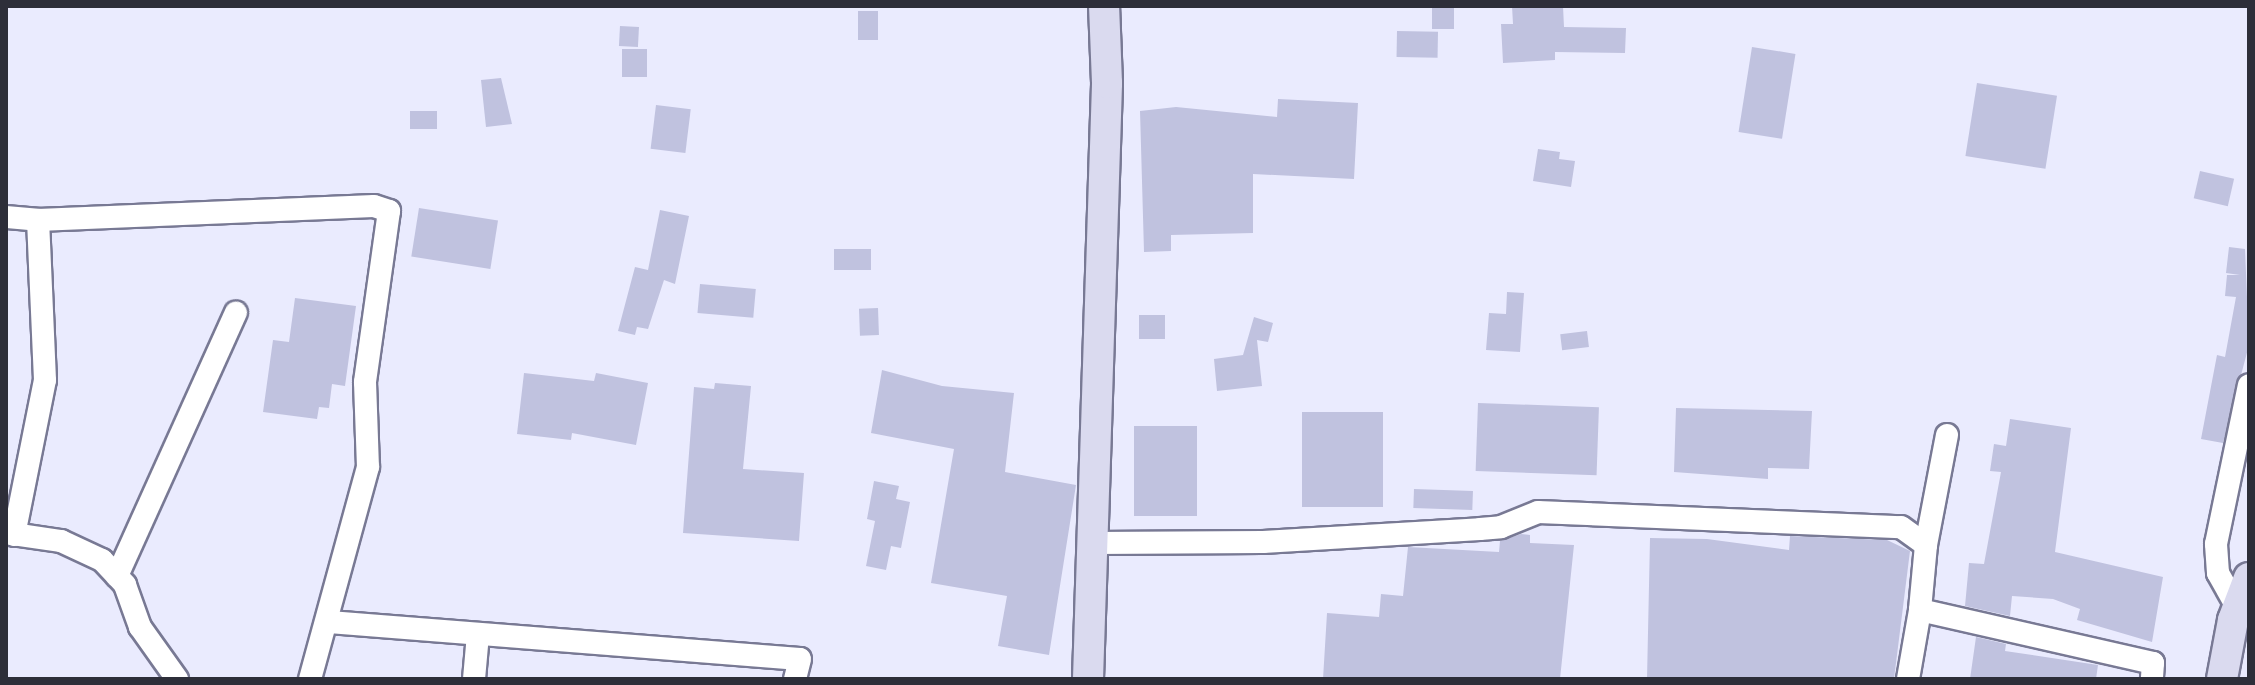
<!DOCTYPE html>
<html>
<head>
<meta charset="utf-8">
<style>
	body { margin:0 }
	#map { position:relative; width:2255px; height:685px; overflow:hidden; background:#eaebfe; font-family:Figtree,sans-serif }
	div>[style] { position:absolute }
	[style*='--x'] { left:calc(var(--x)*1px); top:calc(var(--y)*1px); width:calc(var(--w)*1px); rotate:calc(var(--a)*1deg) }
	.building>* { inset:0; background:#c0c2df; transform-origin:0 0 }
	.roads { filter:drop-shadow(2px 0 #787994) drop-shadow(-2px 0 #787994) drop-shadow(0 2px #787994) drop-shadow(0 -2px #787994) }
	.street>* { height:22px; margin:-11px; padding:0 11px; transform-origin:11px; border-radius:11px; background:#fff }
	.secondary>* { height:30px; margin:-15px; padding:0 15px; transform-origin:15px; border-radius:15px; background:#dadaef }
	span { translate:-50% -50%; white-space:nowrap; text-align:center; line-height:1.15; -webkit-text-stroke:6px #eaebfe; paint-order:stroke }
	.frame { position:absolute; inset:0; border:8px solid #2d2e39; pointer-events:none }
</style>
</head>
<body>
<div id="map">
	<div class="building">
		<i style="left:1432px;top:6px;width:22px;height:23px"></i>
		<i style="clip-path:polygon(1512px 6px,1563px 6px,1564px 27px,1626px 28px,1625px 53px,1555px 52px,1555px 60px,1503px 63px,1501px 24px,1513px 24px)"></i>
		<i style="left:878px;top:11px;width:29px;height:20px;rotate:90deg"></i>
		<i style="left:620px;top:26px;width:19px;height:20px;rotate:3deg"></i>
		<i style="left:1397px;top:31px;width:41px;height:26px;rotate:1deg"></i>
		<i style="left:1752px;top:47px;width:44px;height:86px;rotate:9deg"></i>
		<i style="left:622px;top:49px;width:25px;height:28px"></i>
		<i style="clip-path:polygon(501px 78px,512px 124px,486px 127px,481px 80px)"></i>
		<i style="left:1977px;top:83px;width:81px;height:74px;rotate:9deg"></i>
		<i style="clip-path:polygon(1278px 99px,1358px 103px,1354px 179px,1253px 174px,1253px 233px,1171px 235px,1171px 251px,1144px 252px,1140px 111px,1176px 107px,1277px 117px)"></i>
		<i style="left:656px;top:105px;width:35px;height:44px;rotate:7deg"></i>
		<i style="left:410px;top:111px;width:27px;height:18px"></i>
		<i style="clip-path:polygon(1538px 149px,1560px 152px,1559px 159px,1575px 161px,1571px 187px,1533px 181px)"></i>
		<i style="left:2200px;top:171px;width:35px;height:28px;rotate:13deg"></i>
		<i style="left:419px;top:208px;width:80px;height:49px;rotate:9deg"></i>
		<i style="clip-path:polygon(660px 210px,689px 216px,675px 284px,664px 280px,648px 329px,637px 327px,635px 335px,618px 331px,635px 267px,648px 270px)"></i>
		<i style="clip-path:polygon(2229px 247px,2245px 249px,2249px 345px,2223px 443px,2201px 439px,2217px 355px,2225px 357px,2236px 297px,2225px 296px,2227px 275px,2240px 275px,2226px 273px)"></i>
		<i style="left:834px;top:249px;width:37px;height:21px"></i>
		<i style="left:700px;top:284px;width:56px;height:29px;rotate:5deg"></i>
		<i style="clip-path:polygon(1507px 292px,1524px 293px,1520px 352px,1486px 350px,1489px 313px,1506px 314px)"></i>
		<i style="clip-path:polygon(295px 298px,356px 306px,345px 386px,332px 384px,329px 408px,319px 407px,317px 419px,263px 412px,273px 340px,289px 342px)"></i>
		<i style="left:878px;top:308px;width:27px;height:19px;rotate:88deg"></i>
		<i style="left:1165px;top:315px;width:24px;height:26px;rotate:90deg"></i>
		<i style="clip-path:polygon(1254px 317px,1273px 323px,1268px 342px,1257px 340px,1262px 386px,1217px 391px,1214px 359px,1243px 355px)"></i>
		<i style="left:1587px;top:331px;width:16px;height:27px;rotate:83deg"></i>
		<i style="clip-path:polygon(882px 370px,942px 386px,1014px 393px,1005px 472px,1076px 485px,1049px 655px,998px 646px,1007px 596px,931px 583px,954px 449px,871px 433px)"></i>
		<i style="clip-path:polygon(524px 373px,594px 381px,596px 373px,648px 383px,636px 445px,572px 433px,571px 440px,517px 434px)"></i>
		<i style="clip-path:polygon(715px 383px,751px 386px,743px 469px,804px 473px,799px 541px,683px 533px,694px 387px,714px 389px)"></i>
		<i style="left:1478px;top:403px;width:121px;height:68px;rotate:2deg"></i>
		<i style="clip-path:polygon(1676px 408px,1812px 411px,1809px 469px,1768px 468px,1768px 479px,1674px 472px)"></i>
		<i style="left:1302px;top:412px;width:81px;height:95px"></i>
		<i style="clip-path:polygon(2010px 419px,2071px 428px,2055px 552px,2163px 577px,2152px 642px,2077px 620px,2080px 609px,2053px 599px,2012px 596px,2010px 616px,1965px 606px,1969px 563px,1984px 564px,2001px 472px,1990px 471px,1994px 444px,2006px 446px)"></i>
		<i style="left:1134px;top:426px;width:63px;height:90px"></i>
		<i style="clip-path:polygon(874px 481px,899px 486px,896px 499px,910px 502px,901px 548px,891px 546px,886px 570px,866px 566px,875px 521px,867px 519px)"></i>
		<i style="left:1414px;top:489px;width:59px;height:19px;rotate:2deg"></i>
		<i style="clip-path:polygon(1521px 534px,1530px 535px,1530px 543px,1574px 545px,1560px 679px,1323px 679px,1327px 613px,1379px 617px,1381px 594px,1403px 596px,1408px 547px,1499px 552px,1500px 541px)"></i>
		<i style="clip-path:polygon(1790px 536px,1887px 540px,1910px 551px,1894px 679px,1647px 679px,1650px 538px,1707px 539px,1789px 550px)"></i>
		<i style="clip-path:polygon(1976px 637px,2006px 644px,2005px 651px,2098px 665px,2096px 679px,1970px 679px)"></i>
	</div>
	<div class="roads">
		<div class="street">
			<i style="--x:6;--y:217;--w:32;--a:5"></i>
			<i style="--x:6;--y:533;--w:56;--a:8.3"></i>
			<i style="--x:61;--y:541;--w:45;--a:24.9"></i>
			<i style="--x:102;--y:560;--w:34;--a:47"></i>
			<i style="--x:125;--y:585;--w:45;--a:70.3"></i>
			<i style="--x:140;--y:627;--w:64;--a:54.6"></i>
			<i style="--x:14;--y:535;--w:158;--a:-78.7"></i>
			<i style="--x:45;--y:380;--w:160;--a:-92.5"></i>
			<i style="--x:38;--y:220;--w:336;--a:-2.4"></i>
			<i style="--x:374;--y:206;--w:16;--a:18"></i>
			<i style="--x:389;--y:211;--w:173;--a:98"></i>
			<i style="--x:365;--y:382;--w:85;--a:88"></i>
			<i style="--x:368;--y:467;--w:220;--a:105.3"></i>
			<i style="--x:1093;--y:543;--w:170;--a:-0.3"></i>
			<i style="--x:1263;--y:542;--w:217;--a:-3.4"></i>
			<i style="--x:1480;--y:529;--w:21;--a:-5"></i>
			<i style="--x:1501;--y:527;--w:40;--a:-22"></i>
			<i style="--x:1538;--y:512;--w:363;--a:2.4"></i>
			<i style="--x:1901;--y:527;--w:31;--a:36"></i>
			<i style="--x:1926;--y:545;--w:65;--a:95.3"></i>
			<i style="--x:1920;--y:610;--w:239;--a:12.8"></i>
			<i style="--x:2153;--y:663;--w:16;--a:94"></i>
			<i style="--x:1926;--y:545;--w:112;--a:-79.2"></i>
			<i style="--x:117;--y:576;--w:289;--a:-65.7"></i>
			<i style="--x:2238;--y:609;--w:41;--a:-119.1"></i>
			<i style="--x:2218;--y:573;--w:29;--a:-94"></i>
			<i style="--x:2216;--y:544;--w:162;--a:-78.3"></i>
			<i style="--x:329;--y:622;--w:472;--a:4.5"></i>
			<i style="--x:800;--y:659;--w:21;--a:104"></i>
			<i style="--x:474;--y:679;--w:45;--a:-84.9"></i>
			<i style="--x:1908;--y:679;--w:70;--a:-80.1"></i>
		</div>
		<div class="secondary">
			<i style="--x:1088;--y:679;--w:596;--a:-88.17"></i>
			<i style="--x:1107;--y:83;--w:77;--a:-92.2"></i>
			<i style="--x:2222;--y:679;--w:60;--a:-79.4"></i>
			<i style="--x:2233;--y:620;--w:45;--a:-69.1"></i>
		</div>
	</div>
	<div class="frame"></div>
</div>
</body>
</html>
